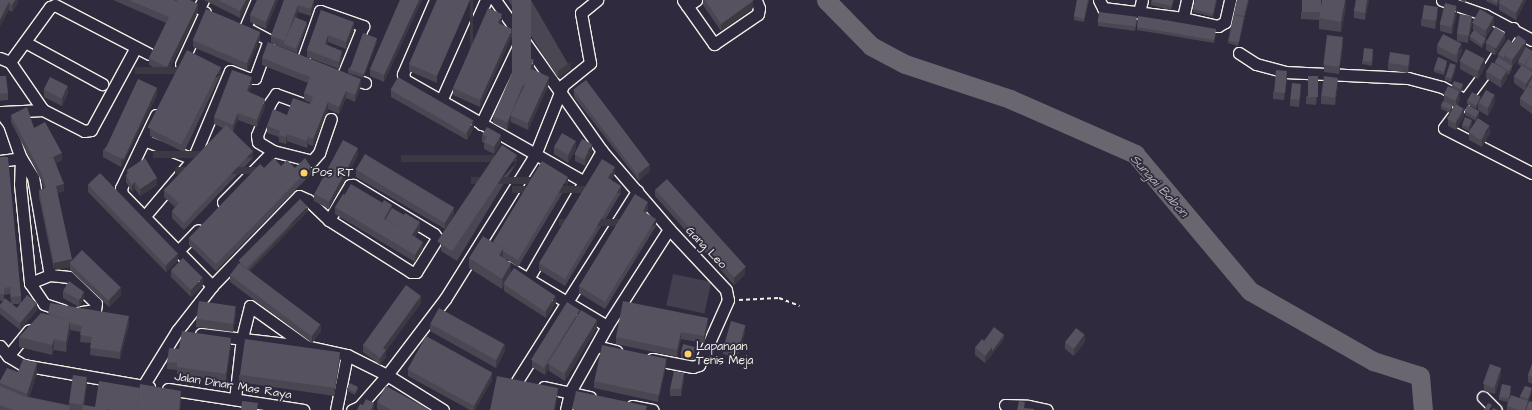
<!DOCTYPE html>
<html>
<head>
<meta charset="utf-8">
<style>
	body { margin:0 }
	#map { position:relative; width:1532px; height:410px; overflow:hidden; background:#2f2a3d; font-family:"Architects Daughter",sans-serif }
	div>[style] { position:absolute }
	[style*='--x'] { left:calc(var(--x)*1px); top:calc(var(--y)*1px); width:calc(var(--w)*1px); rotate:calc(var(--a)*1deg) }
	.green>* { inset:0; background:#454050; transform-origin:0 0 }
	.river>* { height:19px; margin:-9.5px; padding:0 9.5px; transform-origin:9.5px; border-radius:9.5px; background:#6a6670 }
	.path>* { height:2px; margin-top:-1px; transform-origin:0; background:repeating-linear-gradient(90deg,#f4f1e8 0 4px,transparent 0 7px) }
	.roads { filter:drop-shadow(1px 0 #f4f1e8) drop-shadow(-1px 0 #f4f1e8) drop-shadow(0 1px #f4f1e8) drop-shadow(0 -1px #f4f1e8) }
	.minor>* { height:11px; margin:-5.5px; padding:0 5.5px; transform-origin:5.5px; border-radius:5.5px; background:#2f2a3d }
	.wall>* { inset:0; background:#4a4752 }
	.shaded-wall>* { inset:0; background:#3c3942; transform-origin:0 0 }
	.building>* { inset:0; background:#56525f; transform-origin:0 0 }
	.dots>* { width:11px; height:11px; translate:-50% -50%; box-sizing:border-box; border:2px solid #2f2a3d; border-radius:50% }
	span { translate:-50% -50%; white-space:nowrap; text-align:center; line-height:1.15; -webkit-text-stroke:3.5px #2f2a3d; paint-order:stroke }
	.poi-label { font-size:12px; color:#f4f1e8 }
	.left { translate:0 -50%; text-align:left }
	.street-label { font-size:12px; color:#f4f1e8 }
	.water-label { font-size:13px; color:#b6b2b2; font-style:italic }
</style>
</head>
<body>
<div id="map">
	<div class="green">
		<i style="left:673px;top:274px;width:39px;height:32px;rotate:12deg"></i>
	</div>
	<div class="river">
		<i style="--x:826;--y:0;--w:64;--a:45.6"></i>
		<i style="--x:871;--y:46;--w:38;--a:28"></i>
		<i style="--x:905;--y:64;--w:111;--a:18.4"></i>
		<i style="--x:1010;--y:99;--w:137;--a:23.7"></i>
		<i style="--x:1135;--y:154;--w:179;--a:50"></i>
		<i style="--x:1250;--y:291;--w:142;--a:29.6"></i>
		<i style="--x:1373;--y:361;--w:49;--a:17.7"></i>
		<i style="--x:1420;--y:376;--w:34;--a:85"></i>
	</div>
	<div class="path">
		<i style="--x:739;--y:300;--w:40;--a:-2.9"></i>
		<i style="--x:779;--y:298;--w:22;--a:21"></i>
	</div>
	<div class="roads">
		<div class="minor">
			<i style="--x:435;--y:0;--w:81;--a:113.4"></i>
			<i style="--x:403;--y:74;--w:6;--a:72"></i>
			<i style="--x:405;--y:80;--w:205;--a:29.6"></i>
			<i style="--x:495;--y:0;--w:185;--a:54.7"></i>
			<i style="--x:602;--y:151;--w:103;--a:49.3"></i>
			<i style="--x:669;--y:229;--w:83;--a:46.9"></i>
			<i style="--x:726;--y:290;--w:10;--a:79"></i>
			<i style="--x:728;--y:300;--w:71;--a:114"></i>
			<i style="--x:699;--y:365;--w:6;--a:162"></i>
			<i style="--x:693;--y:367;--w:42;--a:-169"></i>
			<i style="--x:683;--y:0;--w:54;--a:54.8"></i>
			<i style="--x:714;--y:44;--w:53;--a:-34.3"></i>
			<i style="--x:758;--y:14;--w:6;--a:-81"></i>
			<i style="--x:759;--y:8;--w:9;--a:-111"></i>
			<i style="--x:1099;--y:0;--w:9;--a:63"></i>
			<i style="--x:1103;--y:8;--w:81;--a:7.1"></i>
			<i style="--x:1187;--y:0;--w:18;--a:103"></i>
			<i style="--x:1183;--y:18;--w:36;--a:13"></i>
			<i style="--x:1218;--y:26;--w:8;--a:-30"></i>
			<i style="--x:1225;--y:22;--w:23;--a:-77"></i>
			<i style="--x:1442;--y:0;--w:46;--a:19.2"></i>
			<i style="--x:1485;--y:15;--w:53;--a:28"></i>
			<i style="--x:687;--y:6;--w:11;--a:-34"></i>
			<i style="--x:199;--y:8;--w:9;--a:-63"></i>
			<i style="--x:1139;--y:12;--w:12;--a:-76"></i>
			<i style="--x:245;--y:28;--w:30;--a:-67"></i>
			<i style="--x:1513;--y:28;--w:44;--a:121.2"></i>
			<i style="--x:1490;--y:66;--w:77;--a:126.6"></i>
			<i style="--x:1444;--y:128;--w:99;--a:27.1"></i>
			<i style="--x:25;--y:42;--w:88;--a:28.6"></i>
			<i style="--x:1239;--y:53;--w:20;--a:33"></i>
			<i style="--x:1256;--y:64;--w:30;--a:15"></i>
			<i style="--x:1285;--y:72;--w:123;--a:2.8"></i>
			<i style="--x:1408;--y:78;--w:35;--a:15"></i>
			<i style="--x:1442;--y:87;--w:25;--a:29"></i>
			<i style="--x:0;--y:58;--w:11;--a:22"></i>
			<i style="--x:10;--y:62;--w:58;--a:55.5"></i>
			<i style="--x:303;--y:59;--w:51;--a:-70.5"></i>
			<i style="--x:320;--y:11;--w:46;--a:19.2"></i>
			<i style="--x:363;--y:26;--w:53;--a:112.2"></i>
			<i style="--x:10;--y:62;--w:68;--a:-54"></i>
			<i style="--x:50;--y:7;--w:5;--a:-22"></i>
			<i style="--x:55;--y:5;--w:106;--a:27.5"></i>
			<i style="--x:181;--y:64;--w:57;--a:-65.2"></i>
			<i style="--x:348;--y:77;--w:18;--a:19"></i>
			<i style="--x:441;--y:101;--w:111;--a:-66"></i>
			<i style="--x:306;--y:105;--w:32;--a:-160"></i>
			<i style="--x:276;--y:94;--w:11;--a:124"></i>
			<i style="--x:270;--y:103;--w:35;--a:112"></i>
			<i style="--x:257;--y:135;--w:7;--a:82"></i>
			<i style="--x:258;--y:142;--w:17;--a:31"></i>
			<i style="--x:273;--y:151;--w:40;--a:14.4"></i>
			<i style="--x:312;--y:161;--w:11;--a:-49"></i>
			<i style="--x:319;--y:153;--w:36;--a:-71"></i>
			<i style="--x:0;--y:112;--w:15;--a:53"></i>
			<i style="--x:9;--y:124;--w:36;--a:71"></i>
			<i style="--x:21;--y:158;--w:22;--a:58"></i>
			<i style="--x:33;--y:177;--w:99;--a:80.2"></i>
			<i style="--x:50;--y:275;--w:19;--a:6"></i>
			<i style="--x:69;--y:277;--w:37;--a:44"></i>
			<i style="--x:96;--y:303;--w:7;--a:98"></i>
			<i style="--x:95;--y:310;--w:15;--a:172"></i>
			<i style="--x:2;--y:112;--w:41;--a:-2.8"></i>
			<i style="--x:43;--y:110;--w:46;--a:27.1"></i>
			<i style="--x:84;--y:131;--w:7;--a:-8"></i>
			<i style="--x:91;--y:130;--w:94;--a:-61.5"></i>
			<i style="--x:156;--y:115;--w:81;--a:115.6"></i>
			<i style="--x:121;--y:188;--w:6;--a:81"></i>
			<i style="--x:122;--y:194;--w:129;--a:45.6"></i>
			<i style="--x:481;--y:124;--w:95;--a:-64.5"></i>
			<i style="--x:144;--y:140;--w:53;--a:21.2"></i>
			<i style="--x:21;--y:158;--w:26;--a:92"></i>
			<i style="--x:20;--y:184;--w:100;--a:84.2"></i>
			<i style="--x:30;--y:283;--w:25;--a:56"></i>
			<i style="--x:44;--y:304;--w:20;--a:18"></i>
			<i style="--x:0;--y:161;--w:21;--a:-8"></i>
			<i style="--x:223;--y:202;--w:71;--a:-45.6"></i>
			<i style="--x:144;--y:217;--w:76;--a:-49.8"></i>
			<i style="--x:193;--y:159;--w:95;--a:-67.2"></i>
			<i style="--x:230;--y:71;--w:19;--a:21"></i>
			<i style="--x:248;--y:78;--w:7;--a:0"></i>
			<i style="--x:255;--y:78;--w:40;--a:-69.8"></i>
			<i style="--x:269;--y:40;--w:24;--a:-152"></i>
			<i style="--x:178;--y:251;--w:29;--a:-46"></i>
			<i style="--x:508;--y:267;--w:115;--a:30.8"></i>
			<i style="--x:528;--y:279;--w:148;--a:-60"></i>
			<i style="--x:30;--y:283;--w:22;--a:-22"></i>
			<i style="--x:201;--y:334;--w:103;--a:6.7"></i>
			<i style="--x:0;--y:346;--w:13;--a:51"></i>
			<i style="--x:8;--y:356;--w:17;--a:31"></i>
			<i style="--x:23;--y:365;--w:128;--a:9.9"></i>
			<i style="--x:596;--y:346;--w:21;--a:14"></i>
			<i style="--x:8;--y:356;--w:33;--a:-51"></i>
			<i style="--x:517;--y:381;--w:225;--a:-57.7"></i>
			<i style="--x:143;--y:386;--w:65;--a:-58.3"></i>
			<i style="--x:177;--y:331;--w:57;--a:-52.1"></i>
			<i style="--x:212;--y:286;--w:125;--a:-46"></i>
			<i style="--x:299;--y:196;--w:10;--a:24"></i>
			<i style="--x:308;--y:200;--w:29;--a:44"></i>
			<i style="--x:329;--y:220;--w:97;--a:32.4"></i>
			<i style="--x:411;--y:272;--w:5;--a:0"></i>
			<i style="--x:416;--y:272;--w:40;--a:-58"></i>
			<i style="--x:437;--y:238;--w:5;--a:-127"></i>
			<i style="--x:434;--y:234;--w:95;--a:-148.8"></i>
			<i style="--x:353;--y:185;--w:3;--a:180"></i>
			<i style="--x:350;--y:185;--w:41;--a:121"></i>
			<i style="--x:544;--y:387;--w:47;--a:12.3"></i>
			<i style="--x:168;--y:389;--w:137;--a:8.8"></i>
			<i style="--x:1483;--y:397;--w:18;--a:45"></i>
			<i style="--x:235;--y:399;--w:61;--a:-83.5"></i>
			<i style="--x:242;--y:338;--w:33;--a:-76"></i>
			<i style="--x:250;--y:306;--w:69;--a:35.5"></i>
			<i style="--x:306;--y:346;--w:42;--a:12.4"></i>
			<i style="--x:347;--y:355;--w:45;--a:26.6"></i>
			<i style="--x:387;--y:375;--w:66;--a:32"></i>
			<i style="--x:1005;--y:405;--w:23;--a:2"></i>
			<i style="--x:1028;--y:406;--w:19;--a:12"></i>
			<i style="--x:632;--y:406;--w:21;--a:11"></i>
			<i style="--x:336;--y:410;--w:56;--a:-78.7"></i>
			<i style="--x:352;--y:410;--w:8;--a:-23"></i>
			<i style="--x:359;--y:407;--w:43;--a:-48.8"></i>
			<i style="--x:387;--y:375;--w:96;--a:-52.7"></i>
			<i style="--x:445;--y:299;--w:170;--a:-58"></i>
			<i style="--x:535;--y:155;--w:75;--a:-68.2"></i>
			<i style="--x:563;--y:85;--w:35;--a:-39"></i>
			<i style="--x:590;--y:63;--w:51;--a:-100.2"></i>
			<i style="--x:581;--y:13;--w:21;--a:-39"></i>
			<i style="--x:566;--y:410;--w:18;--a:-77"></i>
			<i style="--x:570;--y:392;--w:76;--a:-60.7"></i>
			<i style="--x:607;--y:326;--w:115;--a:-57.4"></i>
		</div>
	</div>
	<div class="wall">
		<i style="clip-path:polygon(0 0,18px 0,18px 3px,12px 12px,9px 10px)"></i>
		<i style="clip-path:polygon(113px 0,174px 0,198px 11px,167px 74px,149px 65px,149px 58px,166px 23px)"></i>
		<i style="clip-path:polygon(204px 0,250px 0,240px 18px)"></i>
		<i style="clip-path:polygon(257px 0,278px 0,266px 29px,250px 22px,250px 15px)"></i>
		<i style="clip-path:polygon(284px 0,314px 6px,311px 16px,298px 12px,296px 18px,307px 25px,297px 53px,271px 43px,271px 36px)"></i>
		<i style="clip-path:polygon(400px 0,422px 0,384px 82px,370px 76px,370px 69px)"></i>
		<i style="clip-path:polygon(437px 0,437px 83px,409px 71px,409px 64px)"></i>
		<i style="clip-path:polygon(508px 0,531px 0,571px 69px,558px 78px)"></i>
		<i style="clip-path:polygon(703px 0,753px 0,753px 8px,721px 31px,703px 5px)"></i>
		<i style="clip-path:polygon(1077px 0,1089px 0,1084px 22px,1074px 20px,1074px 16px)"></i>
		<i style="clip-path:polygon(1174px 0,1171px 10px,1151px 5px,1151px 1px)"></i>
		<i style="clip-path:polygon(1195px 0,1217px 0,1213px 17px,1193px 12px,1193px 9px)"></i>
		<i style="clip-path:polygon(1237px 0,1249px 0,1238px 46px,1228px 43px,1228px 40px)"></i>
		<i style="clip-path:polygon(1321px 0,1320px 12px,1346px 0,1346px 7px,1341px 32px,1319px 29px,1319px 20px,1301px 19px,1301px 12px)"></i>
		<i style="clip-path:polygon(1356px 0,1369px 0,1365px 20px,1354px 18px,1354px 11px)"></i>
		<i style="clip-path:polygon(1460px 0,1466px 0,1465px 3px)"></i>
		<i style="clip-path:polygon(1486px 0,1500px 0,1497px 6px,1486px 1px)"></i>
		<i style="clip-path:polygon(1500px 0,1526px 0,1516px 20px,1499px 10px,1499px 3px)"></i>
		<i style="clip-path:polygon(321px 10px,354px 29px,346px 49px,328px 42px,327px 45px,342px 58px,339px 69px,307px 57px,307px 50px)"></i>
		<i style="clip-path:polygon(1457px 13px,1452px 34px,1440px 31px,1440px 24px)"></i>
		<i style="clip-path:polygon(1438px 14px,1435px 29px,1421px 26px,1421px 19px)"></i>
		<i style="clip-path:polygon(1137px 20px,1135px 31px,1098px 26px,1098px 22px)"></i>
		<i style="clip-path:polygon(502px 21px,500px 24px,512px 36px,480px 107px,453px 95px,453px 88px)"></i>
		<i style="clip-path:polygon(1164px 22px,1216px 33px,1214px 43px,1137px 30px,1137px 27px)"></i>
		<i style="clip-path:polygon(1472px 23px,1468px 43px,1457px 41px,1457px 34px)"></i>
		<i style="clip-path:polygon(1473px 23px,1494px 24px,1486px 37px,1478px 33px,1486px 42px,1505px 40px,1495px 55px,1486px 50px,1486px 42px,1482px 48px,1470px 40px,1470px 36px,1474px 30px,1473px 30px)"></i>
		<i style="clip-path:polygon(260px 39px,247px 70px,193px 47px,193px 40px)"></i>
		<i style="clip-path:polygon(377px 42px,363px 78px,348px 73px,348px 69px)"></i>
		<i style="clip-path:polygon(1513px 43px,1526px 48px,1512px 67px,1512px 70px,1509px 75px,1507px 74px,1507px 78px,1501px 88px,1486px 78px,1486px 71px,1495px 63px,1495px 62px,1498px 57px,1498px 54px)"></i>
		<i style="clip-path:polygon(1343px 44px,1339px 74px,1324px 72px,1324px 65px)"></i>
		<i style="clip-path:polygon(1437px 46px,1462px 51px,1457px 63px,1437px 53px)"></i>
		<i style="clip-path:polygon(1532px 51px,1532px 114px,1520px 105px,1520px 98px,1525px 91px,1514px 83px,1514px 76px,1521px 66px,1518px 64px,1518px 61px)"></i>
		<i style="clip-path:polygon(1373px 53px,1372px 66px,1362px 64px,1362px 61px)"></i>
		<i style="clip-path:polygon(262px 58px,361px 86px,355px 102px,346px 98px,339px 114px,328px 109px,313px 146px,308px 144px,307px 148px,287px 141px,286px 144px,279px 142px,279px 137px,267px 133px,267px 126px,310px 104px,311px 103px,304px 100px,304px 93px,308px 83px,262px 65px)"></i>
		<i style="clip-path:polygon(1410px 62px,1408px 73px,1388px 70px,1388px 63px)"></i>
		<i style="clip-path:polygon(1460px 62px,1485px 67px,1478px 79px,1460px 69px)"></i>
		<i style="clip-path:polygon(1447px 64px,1444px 75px,1434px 72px,1434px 69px)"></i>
		<i style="clip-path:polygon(534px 67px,533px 70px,549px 84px,528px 130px,511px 122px,511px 119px,507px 130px,493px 123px,493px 116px)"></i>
		<i style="clip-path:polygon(1456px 69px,1451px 82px,1445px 80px,1445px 76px)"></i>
		<i style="clip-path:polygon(221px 74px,184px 152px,150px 136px,150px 129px)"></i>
		<i style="clip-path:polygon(0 76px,8px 93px,8px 100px,0 101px)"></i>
		<i style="clip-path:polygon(1287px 78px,1284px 100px,1273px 99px,1273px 92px)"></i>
		<i style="clip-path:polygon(252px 84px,249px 92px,265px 106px,257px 127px,238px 120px,233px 131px,253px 158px,184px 230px,172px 218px,172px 211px,175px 207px,164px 197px,164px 190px,223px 128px,214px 124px,214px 117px)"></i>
		<i style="clip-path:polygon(1318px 84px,1316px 105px,1306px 104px,1306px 97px)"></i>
		<i style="clip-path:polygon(1338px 85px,1335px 105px,1321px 104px,1321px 96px)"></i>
		<i style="clip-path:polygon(1452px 85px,1463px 88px,1461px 92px,1457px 91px,1460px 100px,1457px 105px,1464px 116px,1456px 130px,1448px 126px,1448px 119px,1454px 107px,1452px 106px,1452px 109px,1450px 113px,1441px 109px,1441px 106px,1444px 101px,1444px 95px,1452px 88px)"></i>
		<i style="clip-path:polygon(44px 90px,68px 93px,62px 106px,44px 97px)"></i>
		<i style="clip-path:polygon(391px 90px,474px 127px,467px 140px,391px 97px)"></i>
		<i style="clip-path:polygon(574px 90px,650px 171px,639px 181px,574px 97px)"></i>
		<i style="clip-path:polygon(1301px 91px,1299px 107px,1290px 106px,1290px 99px)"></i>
		<i style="clip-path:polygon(157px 95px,121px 167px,103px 157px,103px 150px)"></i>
		<i style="clip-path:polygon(1481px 99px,1495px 102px,1488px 116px,1478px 110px,1478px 105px,1476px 109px,1467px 104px,1467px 101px)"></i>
		<i style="clip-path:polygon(1465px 111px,1479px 115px,1476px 121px,1465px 115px)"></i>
		<i style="clip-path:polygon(11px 115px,34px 128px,62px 160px,56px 163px,64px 191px,57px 193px,72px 261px,121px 295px,109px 307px,70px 270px,70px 267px,54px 270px,39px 197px,39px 190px,44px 189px,42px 182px,11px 122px)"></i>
		<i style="clip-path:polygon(1472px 124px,1469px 131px,1462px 128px,1462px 125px)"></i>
		<i style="clip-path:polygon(1469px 133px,1490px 133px,1482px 147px,1469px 140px)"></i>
		<i style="clip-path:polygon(482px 135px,501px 142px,494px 154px,484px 149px,484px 143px,482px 142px)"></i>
		<i style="clip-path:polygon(554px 147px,576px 148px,568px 163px,554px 154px)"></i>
		<i style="clip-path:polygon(592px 151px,585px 166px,575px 161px,575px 154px)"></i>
		<i style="clip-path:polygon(358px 155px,329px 209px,314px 201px,314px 194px)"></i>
		<i style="clip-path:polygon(evenodd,0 157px,21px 296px,21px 302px,37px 310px,20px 330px,0 314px,0 305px,4px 301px,0 301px,0 157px,10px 294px,11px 303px,4px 300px,4px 295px,10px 294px,0 157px,20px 303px,17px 308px,12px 304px,18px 304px,20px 303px)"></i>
		<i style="clip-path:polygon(517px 162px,457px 261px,441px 251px,441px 244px)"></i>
		<i style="clip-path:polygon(281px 166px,295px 168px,311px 174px,216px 271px,189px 245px,189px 238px,264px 168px)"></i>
		<i style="clip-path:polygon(127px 170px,157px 185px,140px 196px,135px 189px,132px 192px,126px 182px,126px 175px,127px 174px)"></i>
		<i style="clip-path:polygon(356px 170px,454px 214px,445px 229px,356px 177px)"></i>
		<i style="clip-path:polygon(615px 174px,611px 180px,621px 193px,565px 286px,539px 270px,539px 263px)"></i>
		<i style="clip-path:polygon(568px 184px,518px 267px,506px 259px,511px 273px,556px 303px,546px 318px,504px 291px,504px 285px,502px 289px,469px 268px,469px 258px,493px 242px)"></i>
		<i style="clip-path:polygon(88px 185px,178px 260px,166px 272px,88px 192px)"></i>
		<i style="clip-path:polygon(655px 189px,745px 274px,734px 285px,655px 196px)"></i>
		<i style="clip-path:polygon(345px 195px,392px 208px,420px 229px,415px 237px,423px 249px,415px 262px,335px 214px,335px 207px)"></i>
		<i style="clip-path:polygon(648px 209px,646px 213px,656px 226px,605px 309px,579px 293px,579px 286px)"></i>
		<i style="clip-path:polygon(308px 211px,250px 271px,321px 331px,312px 343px,230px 282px,230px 275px,240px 264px,240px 262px)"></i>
		<i style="clip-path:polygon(171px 270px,203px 285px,191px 297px,171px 277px)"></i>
		<i style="clip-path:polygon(63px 291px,84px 299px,79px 307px,63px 298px)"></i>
		<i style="clip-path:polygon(421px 303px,386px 351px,386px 357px,380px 365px,363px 352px,363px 345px)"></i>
		<i style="clip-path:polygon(580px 312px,597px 327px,565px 381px,549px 371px,549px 368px,545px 375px,532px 367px,532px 360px)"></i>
		<i style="clip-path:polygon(236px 313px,233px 332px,196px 327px,196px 319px)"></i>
		<i style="clip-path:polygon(48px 314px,129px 324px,120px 359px,90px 355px,91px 343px,80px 342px,81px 332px,70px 330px,66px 352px,54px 350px,52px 355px,19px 347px,19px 337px)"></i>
		<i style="clip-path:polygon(430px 324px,505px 351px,496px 368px,430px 331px)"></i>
		<i style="clip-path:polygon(708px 325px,704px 343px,681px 339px,677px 357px,616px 344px,616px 337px)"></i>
		<i style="clip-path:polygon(745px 332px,737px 358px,723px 354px,723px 347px)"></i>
		<i style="clip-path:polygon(1004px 339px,985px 363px,975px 355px,975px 348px,984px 341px)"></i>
		<i style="clip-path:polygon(1065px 342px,1085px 342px,1074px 356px,1065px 349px)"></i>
		<i style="clip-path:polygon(231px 345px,226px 381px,177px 374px,177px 370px,167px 369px,167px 362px,179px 349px)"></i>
		<i style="clip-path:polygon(695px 350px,693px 360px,681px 357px,681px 354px)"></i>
		<i style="clip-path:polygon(340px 359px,334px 396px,239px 382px,239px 375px)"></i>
		<i style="clip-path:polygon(1532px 364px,1532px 384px,1528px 382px,1528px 375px)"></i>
		<i style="clip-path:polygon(666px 366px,658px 402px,594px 388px,594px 381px)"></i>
		<i style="clip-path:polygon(408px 369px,492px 380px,475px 410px,470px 410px,408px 376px)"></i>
		<i style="clip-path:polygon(18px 372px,37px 373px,29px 397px,69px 405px,69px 403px,87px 384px,84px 405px,95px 407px,181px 401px,180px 410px,0 410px,0 381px)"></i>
		<i style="clip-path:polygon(1501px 375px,1495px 394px,1484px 391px,1484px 384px)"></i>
		<i style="clip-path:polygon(684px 380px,681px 396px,670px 396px,670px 389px)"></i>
		<i style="clip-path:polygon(347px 388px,358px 390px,355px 395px,347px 391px)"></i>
		<i style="clip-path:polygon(1511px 390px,1509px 399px,1520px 398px,1520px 396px,1532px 392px,1528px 402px,1528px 404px,1531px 401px,1532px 410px,1507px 410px,1507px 406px,1508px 402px,1499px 400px,1499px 397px)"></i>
		<i style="clip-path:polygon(377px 402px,430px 410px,379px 410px,377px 409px)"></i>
	</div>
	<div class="shaded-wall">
		<i style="clip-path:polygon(15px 0,18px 0,18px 3px,12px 12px,12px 5px)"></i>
		<i style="clip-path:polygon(246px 0,250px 0,240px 18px,240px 11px)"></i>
		<i style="clip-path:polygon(275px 0,278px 0,266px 29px,266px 22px)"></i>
		<i style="clip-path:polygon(314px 0,314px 6px,311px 16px,311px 9px)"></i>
		<i style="clip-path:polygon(419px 0,422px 0,384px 82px,384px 75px)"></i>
		<i style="left:470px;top:0;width:3px;height:83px"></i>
		<i style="clip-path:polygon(1088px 0,1089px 0,1084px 22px,1084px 19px)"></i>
		<i style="clip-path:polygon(1216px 0,1217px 0,1213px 17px,1213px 14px)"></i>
		<i style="clip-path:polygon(1248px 0,1249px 0,1244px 20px,1244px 16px)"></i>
		<i style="clip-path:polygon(1345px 0,1346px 0,1346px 7px,1341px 32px,1341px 22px)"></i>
		<i style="clip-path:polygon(1367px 0,1369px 0,1365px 20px,1365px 13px)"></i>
		<i style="clip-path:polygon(1498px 0,1500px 0,1497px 6px,1497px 3px)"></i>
		<i style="clip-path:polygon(1523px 0,1526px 0,1516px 20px,1516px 13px)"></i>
		<i style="clip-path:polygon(753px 1px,753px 8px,721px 31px,721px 24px)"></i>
		<i style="clip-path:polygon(9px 2px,9px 10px,0 27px,0 20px)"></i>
		<i style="clip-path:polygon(198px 4px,198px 11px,167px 74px,167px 67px)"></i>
		<i style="clip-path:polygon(298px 5px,298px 12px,286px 45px,285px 44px,285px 41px)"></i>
		<i style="clip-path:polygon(1457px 6px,1457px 13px,1452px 34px,1452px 27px)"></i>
		<i style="clip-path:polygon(1438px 7px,1438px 14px,1435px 29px,1435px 22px)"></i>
		<i style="clip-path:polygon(502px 14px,502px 21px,498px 30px,498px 23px)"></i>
		<i style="clip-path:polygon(1472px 16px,1472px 23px,1468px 43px,1468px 36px)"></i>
		<i style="clip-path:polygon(1244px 17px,1244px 20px,1238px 46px,1238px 42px)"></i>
		<i style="clip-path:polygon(1494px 17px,1494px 24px,1486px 37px,1486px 30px)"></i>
		<i style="clip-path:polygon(307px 22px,307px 25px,297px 53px,297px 49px)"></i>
		<i style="clip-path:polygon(354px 22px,354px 29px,346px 49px,346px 42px)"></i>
		<i style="clip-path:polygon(512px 29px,512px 36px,480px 107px,480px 100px)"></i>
		<i style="clip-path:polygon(260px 32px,260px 39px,247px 70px,247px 63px)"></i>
		<i style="clip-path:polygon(1505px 33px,1505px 40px,1495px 55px,1495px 48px)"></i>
		<i style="clip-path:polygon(328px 35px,328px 42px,325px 52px,325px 44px)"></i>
		<i style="clip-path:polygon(1343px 37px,1343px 44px,1339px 74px,1339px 67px)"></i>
		<i style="clip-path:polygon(377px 38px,377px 42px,363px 78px,363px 75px)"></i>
		<i style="clip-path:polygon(1486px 38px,1486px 42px,1482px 48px,1482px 45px)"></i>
		<i style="clip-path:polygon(1526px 41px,1526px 48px,1512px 67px,1512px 60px)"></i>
		<i style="clip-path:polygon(1462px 44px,1462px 51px,1457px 63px,1457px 56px)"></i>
		<i style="clip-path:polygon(342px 51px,342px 58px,339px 69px,339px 62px)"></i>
		<i style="clip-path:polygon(1410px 55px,1410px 62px,1408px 73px,1408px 66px)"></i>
		<i style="clip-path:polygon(1485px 59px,1485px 67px,1478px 79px,1478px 72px)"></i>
		<i style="clip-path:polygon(534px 60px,534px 67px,513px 116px,511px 115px,511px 119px,507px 130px,507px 123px)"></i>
		<i style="clip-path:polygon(1447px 61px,1447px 64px,1444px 75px,1444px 72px)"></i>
		<i style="clip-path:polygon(571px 62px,571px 69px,558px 78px,558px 71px)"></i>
		<i style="clip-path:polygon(1456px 65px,1456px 69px,1451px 82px,1451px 78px)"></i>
		<i style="clip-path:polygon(1512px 66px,1512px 70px,1509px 75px,1509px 71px)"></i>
		<i style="left:221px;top:67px;width:7px;height:86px;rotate:90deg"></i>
		<i style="clip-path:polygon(1287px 71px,1287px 78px,1284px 100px,1284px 93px)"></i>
		<i style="clip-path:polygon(1507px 71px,1507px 78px,1501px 88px,1501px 80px)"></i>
		<i style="clip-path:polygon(1532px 75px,1532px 82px,1528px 85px,1528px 88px,1526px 91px,1526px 84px)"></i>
		<i style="clip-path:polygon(1318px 76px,1318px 84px,1316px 105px,1316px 98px)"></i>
		<i style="clip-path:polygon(252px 77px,252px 84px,247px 98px,247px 91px)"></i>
		<i style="clip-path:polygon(549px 77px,549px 84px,528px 130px,528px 123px)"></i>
		<i style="clip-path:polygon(1338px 78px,1338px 85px,1335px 105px,1335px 98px)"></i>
		<i style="clip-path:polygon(361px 79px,361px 86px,355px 102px,355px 95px)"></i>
		<i style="clip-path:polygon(1301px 84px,1301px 91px,1299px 107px,1299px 100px)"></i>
		<i style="clip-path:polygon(1463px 84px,1463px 88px,1461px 92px,1461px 89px)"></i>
		<i style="clip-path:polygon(68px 86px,68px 93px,62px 106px,62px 99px)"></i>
		<i style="clip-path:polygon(157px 88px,157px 95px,121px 167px,121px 159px)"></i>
		<i style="clip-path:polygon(346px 91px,346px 98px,339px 114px,339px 107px)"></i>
		<i style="clip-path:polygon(1460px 92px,1460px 100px,1456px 108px,1456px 101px)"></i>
		<i style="clip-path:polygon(1495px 95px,1495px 102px,1488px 116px,1488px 109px)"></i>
		<i style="clip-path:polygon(1481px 97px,1481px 101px,1478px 103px,1478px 105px,1476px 109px,1476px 106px)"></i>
		<i style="clip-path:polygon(265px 99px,265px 106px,257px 127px,257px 120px)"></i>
		<i style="clip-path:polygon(328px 102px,328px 109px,313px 146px,313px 139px)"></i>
		<i style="clip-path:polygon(1452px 105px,1452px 109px,1450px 113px,1450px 110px)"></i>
		<i style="clip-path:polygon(1464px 109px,1464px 116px,1456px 130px,1456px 123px)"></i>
		<i style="clip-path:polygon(1479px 111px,1479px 115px,1476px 121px,1476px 117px)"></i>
		<i style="clip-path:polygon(238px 113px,238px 120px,233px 132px,233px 125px)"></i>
		<i style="clip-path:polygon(474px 120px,474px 127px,467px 140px,467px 133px)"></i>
		<i style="clip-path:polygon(1472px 120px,1472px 124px,1469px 131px,1469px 127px)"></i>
		<i style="clip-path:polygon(1490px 126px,1490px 133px,1482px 147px,1482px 140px)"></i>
		<i style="clip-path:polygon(287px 134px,287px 141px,286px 144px,286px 137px)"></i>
		<i style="clip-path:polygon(501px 135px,501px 142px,494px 154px,494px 147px)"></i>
		<i style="clip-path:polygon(308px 137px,308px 144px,307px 148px,307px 141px)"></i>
		<i style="clip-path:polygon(576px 141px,576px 148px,568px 163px,568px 156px)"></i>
		<i style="clip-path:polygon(592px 144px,592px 151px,585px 166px,585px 159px)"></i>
		<i style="clip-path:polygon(358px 148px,358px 155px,329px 209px,329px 202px)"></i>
		<i style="left:253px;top:151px;width:7px;height:100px;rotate:90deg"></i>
		<i style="clip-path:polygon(62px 153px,62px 160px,53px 164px,53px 157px)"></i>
		<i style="left:517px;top:155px;width:7px;height:116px;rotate:90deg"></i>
		<i style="clip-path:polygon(650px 164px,650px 171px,639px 181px,639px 174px)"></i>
		<i style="left:311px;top:167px;width:7px;height:136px;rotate:90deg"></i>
		<i style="clip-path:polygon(615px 167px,615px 174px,608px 185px,608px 178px)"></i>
		<i style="left:568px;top:177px;width:7px;height:97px;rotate:90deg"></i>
		<i style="clip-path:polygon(157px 178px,157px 185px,140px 196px,140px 189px)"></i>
		<i style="clip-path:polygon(135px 182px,135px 189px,132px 192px,132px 185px)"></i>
		<i style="clip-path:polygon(64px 184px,64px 191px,56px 193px,56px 186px)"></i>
		<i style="left:621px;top:186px;width:7px;height:109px;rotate:90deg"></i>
		<i style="clip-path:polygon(648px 202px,648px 209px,643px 218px,643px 211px)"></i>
		<i style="clip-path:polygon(392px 205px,392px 212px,385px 223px,384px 219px)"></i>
		<i style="clip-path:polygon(308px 207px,308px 211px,248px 273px,248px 270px)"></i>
		<i style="clip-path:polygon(454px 207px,454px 214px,445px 229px,445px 222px)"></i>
		<i style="left:656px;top:219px;width:7px;height:97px;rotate:90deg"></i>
		<i style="clip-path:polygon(420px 222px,420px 229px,412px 242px,412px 235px)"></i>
		<i style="clip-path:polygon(423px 242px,423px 249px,415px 262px,415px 255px)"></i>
		<i style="clip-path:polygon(503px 249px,503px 260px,499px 255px)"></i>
		<i style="clip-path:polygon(178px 253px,178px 260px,166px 272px,166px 265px)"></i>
		<i style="clip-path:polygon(72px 259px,72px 265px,70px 263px,70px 267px,54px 270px,54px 263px)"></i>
		<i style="clip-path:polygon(511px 263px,511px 274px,502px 289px,502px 279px)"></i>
		<i style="clip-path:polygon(745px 267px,745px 274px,734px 285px,734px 278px)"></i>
		<i style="clip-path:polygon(203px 278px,203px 285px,191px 297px,191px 290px)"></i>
		<i style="clip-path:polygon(121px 288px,121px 295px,109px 307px,109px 300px)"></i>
		<i style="clip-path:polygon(84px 292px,84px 299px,79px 307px,79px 300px)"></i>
		<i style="clip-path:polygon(421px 296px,421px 303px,386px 351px,386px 357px,380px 365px,380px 358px,383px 348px)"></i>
		<i style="clip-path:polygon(556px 296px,556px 303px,546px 318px,546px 311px)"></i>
		<i style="clip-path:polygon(37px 303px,37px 310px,20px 330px,20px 323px)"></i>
		<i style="clip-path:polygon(236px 306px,236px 313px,233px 332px,233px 325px)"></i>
		<i style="clip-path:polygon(580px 310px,580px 317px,549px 364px,549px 368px,545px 375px,545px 368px)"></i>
		<i style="clip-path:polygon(129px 316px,129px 324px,120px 359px,120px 352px)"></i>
		<i style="clip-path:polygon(708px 318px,708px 325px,704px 343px,704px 336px)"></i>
		<i style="clip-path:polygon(70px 320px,70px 331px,66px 352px,66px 342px)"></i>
		<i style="clip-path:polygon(597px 320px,597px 327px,565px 381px,565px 374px)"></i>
		<i style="clip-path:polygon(321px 324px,321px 331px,312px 343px,312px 336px)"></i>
		<i style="clip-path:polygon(745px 325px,745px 332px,737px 358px,737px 351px)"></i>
		<i style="clip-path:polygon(681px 332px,681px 339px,677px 357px,677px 350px)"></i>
		<i style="clip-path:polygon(1004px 335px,1004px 339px,992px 354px,992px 351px)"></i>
		<i style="clip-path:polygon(1085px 335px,1085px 342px,1074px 356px,1074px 349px)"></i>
		<i style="clip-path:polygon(231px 338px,231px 345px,226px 381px,226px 374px)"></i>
		<i style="clip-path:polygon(54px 339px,54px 350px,52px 355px,52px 345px)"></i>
		<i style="clip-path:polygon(505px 344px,505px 351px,496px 368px,496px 361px)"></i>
		<i style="clip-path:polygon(992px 347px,992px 354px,985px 363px,985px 356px)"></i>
		<i style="clip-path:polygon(340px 352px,340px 359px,334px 396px,334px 389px)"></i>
		<i style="clip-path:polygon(666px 359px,666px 366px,658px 402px,658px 395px)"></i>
		<i style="clip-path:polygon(37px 363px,37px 373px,27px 405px,27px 394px)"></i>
		<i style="clip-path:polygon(1501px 368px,1501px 375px,1495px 394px,1495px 387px)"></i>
		<i style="clip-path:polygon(492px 373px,492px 380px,475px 410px,474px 410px,474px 405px)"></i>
		<i style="clip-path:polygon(684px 373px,684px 380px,681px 396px,681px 389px)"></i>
		<i style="clip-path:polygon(87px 377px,87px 384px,83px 410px,83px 405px)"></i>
		<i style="clip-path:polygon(358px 387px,358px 390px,355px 395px,355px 392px)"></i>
		<i style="clip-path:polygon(558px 388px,558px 395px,555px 410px,554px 410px)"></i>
		<i style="clip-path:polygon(1532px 388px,1532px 392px,1528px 402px,1528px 408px,1527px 410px,1525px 410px,1528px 401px,1528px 399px)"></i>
		<i style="clip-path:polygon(181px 391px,181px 401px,180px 410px,179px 410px)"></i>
		<i style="clip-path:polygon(374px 403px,374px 410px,371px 410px)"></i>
	</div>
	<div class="building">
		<i style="clip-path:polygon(0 0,15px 0,12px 5px,9px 2px,0 20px)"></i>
		<i style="clip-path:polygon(129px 0,174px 0,176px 1px,177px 0,190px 0,198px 4px,167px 67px,149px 58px,169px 17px)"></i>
		<i style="clip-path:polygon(218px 0,246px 0,240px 11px)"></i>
		<i style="clip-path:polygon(257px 0,275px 0,266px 22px,250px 15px)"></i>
		<i style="clip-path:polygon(284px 0,314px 0,311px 9px,298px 5px,285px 41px,271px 36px)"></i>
		<i style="clip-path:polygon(400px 0,419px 0,384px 75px,370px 69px)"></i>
		<i style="clip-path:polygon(437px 0,470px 0,437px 76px,409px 64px)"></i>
		<i style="left:512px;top:0;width:19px;height:85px"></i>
		<i style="clip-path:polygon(705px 0,753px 0,753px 1px,721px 24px)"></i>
		<i style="clip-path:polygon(1077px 0,1088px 0,1084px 19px,1074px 16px)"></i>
		<i style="clip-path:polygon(1152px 0,1173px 0,1171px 6px,1151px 1px)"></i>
		<i style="clip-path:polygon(1195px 0,1216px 0,1213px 14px,1193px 9px)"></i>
		<i style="clip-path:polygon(1237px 0,1248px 0,1244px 16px,1234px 14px)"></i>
		<i style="left:1302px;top:0;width:19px;height:12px"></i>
		<i style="clip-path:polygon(1322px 0,1345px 0,1341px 22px,1319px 18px)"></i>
		<i style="clip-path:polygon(1356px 0,1367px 0,1365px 13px,1354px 11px)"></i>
		<i style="clip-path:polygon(1491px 0,1498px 0,1497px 3px)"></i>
		<i style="clip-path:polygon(1500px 0,1523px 0,1516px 13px,1499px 3px)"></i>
		<i style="left:1445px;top:3px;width:12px;height:22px;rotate:14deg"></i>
		<i style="left:1424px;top:5px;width:14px;height:14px;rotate:8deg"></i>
		<i style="clip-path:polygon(488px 8px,502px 14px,498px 23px,512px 29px,480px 100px,453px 88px)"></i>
		<i style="left:206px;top:9px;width:59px;height:34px;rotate:23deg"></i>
		<i style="left:1480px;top:9px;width:16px;height:16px;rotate:30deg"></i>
		<i style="clip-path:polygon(321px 10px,354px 22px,346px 42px,328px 35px,325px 44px,342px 51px,339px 62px,307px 50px)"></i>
		<i style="left:1099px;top:12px;width:38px;height:10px;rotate:7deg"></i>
		<i style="left:1460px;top:14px;width:12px;height:20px;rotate:9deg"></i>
		<i style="left:1234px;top:15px;width:10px;height:26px;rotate:11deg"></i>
		<i style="clip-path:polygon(1138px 16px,1164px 20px,1163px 24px,1165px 20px,1216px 29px,1214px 40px,1137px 27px)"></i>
		<i style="left:295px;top:17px;width:13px;height:29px;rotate:23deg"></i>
		<i style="left:1495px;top:27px;width:12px;height:18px;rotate:31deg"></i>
		<i style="clip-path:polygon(1474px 30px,1486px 38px,1482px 45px,1470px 36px)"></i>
		<i style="left:363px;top:33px;width:15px;height:39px;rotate:20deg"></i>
		<i style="left:1443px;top:34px;width:21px;height:13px;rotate:28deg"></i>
		<i style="left:1327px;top:35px;width:16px;height:30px;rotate:7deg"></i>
		<i style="left:1518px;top:35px;width:10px;height:24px;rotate:37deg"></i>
		<i style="clip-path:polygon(1508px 39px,1513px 43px,1504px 55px,1504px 58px,1498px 54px)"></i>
		<i style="clip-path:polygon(268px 42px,361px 79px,355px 95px,346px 91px,339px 107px,328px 102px,313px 139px,308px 137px,307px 141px,287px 134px,286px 137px,279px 135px,280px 131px,267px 126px,273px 109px,287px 115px,293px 98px,310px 104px,313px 97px,304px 93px,310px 77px,262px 58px)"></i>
		<i style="clip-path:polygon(1526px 47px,1532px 51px,1532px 53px,1524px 65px,1518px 61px)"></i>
		<i style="left:1364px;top:48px;width:9px;height:13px;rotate:6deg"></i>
		<i style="left:1466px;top:49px;width:21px;height:14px;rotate:28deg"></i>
		<i style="left:187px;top:50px;width:38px;height:87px;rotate:27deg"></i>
		<i style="left:1390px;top:52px;width:20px;height:11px;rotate:9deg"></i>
		<i style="clip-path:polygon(1532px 53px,1532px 70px,1525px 65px)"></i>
		<i style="left:520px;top:54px;width:15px;height:68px;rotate:23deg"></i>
		<i style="clip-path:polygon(1438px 57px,1447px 61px,1444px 72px,1434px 69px)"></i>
		<i style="left:1498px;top:57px;width:17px;height:6px;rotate:33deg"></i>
		<i style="left:1492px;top:62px;width:17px;height:11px;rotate:31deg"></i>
		<i style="left:1450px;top:63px;width:6px;height:14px;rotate:18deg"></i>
		<i style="clip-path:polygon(1522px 65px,1532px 72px,1532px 75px,1526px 84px,1514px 76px)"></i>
		<i style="left:532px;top:69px;width:19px;height:51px;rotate:25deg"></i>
		<i style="clip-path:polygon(232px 70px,252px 77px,247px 91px,265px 99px,257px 120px,238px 113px,233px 125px,214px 117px)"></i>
		<i style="left:1276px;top:70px;width:11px;height:22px;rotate:5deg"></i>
		<i style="clip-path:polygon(0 76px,6px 76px,8px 93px,0 94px)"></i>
		<i style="left:1308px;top:76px;width:10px;height:21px"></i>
		<i style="left:1324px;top:76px;width:14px;height:20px;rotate:8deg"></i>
		<i style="left:50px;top:77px;width:20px;height:14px;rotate:27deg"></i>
		<i style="left:398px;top:77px;width:87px;height:15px;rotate:30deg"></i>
		<i style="clip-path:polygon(1532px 78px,1532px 87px,1528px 85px)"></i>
		<i style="left:138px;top:79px;width:21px;height:79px;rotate:25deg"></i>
		<i style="left:586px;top:80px;width:106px;height:16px;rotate:53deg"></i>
		<i style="clip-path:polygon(1454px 81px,1463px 84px,1461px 89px,1452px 85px)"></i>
		<i style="left:1292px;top:83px;width:9px;height:16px;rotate:6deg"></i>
		<i style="left:1448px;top:86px;width:13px;height:10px;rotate:27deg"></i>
		<i style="clip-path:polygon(1528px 86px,1532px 89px,1532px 107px,1520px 98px)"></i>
		<i style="left:1486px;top:90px;width:10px;height:15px;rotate:29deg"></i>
		<i style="left:1472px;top:92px;width:10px;height:10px;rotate:29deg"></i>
		<i style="left:1443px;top:101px;width:10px;height:5px;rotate:24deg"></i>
		<i style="left:1456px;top:104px;width:9px;height:17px;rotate:32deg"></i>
		<i style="left:1468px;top:105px;width:13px;height:7px;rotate:29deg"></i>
		<i style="clip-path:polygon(27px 107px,34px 128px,45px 122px,62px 153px,53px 157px,64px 184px,56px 186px,72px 259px,54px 263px,39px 190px,46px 188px,42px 175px,11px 115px)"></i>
		<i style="clip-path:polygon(1465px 117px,1472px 120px,1469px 127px,1462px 125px)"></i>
		<i style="left:1478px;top:118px;width:14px;height:17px;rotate:34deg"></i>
		<i style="clip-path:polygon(226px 125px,253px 151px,184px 223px,172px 211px,179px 203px,164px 190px)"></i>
		<i style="clip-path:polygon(487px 127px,501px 135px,494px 147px,484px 142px,487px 137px,482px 135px)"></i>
		<i style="left:562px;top:133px;width:16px;height:16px;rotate:30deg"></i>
		<i style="left:582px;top:139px;width:11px;height:17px;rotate:27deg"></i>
		<i style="left:343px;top:140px;width:17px;height:61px;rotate:28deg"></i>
		<i style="left:502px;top:145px;width:18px;height:116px;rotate:34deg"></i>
		<i style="left:365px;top:154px;width:104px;height:18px;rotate:31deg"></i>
		<i style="clip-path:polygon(0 157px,8px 157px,21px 296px,11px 297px,10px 287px,4px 288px,4px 294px,0 294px)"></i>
		<i style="clip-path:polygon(145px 158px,157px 178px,140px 189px,135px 182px,132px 185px,126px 175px,129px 173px,127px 170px)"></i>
		<i style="clip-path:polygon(274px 158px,281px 166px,287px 160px,295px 168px,305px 158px,311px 167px,216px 264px,189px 238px,260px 164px,264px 168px)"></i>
		<i style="clip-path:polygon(602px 159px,615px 167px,608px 178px,621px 186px,565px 279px,539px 263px)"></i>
		<i style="clip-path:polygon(542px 161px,568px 177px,518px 260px,503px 251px,503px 249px,493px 242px)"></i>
		<i style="left:100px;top:173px;width:112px;height:17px;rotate:46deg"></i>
		<i style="left:667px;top:179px;width:118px;height:16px;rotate:48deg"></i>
		<i style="left:351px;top:184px;width:37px;height:13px;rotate:31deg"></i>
		<i style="clip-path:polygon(343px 194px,376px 214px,384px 200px,392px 205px,384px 219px,397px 226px,405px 213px,420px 222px,412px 235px,423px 242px,415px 255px,335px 207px)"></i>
		<i style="clip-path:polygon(635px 194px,648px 202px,643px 211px,656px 219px,605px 302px,579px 286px)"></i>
		<i style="left:300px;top:199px;width:11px;height:87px;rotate:45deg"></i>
		<i style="left:392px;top:208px;width:14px;height:13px;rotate:30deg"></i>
		<i style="clip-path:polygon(483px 236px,503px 249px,499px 255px,511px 263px,502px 279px,469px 258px)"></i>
		<i style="left:82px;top:250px;width:54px;height:18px;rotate:44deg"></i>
		<i style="left:183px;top:258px;width:28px;height:17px;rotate:45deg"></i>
		<i style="left:239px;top:263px;width:102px;height:15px;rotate:37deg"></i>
		<i style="left:514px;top:268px;width:50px;height:19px;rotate:34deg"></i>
		<i style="clip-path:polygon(69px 281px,84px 292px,79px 300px,63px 291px)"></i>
		<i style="clip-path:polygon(406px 285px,421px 296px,383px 348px,386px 350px,380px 358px,363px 345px)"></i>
		<i style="clip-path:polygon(27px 295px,37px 303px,20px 323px,0 307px,0 305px,5px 298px,17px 308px)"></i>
		<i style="left:199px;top:301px;width:37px;height:18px;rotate:8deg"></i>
		<i style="clip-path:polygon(623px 301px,708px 318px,704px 336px,681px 332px,677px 350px,616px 337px)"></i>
		<i style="left:567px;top:302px;width:15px;height:68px;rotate:32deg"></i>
		<i style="clip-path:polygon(50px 303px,129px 316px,120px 352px,90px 348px,92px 337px,80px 335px,82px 326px,70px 323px,70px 320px,48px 314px)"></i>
		<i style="left:439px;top:308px;width:75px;height:18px;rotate:29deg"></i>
		<i style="left:581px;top:310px;width:19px;height:63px;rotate:32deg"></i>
		<i style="clip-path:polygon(41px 313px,70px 320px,66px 342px,54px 339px,52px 345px,19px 337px)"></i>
		<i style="left:731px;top:321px;width:15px;height:27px;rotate:16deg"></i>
		<i style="clip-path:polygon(994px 327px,1004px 335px,992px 351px,992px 347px,984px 341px)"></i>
		<i style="left:1076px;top:328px;width:11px;height:18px;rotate:38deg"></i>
		<i style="clip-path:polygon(182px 331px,231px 338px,226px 374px,177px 367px,177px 363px,167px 362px,169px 348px,179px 349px)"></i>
		<i style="left:426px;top:336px;width:76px;height:38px;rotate:29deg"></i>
		<i style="left:245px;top:339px;width:96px;height:36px;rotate:8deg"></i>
		<i style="left:982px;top:339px;width:13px;height:11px;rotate:39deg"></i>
		<i style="left:683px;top:344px;width:12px;height:10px;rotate:14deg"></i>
		<i style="left:602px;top:345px;width:66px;height:37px;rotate:12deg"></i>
		<i style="clip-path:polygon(23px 359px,37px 363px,27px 394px,0 383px,0 381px,7px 368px,18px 372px)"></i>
		<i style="left:1490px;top:364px;width:12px;height:21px;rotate:20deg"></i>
		<i style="clip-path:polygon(1532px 364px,1532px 377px,1528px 375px)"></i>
		<i style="clip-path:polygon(674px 371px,684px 373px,681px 389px,670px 389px)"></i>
		<i style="left:73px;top:375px;width:14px;height:28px;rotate:8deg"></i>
		<i style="clip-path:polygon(497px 376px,558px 388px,554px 410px,490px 410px)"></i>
		<i style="clip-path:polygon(99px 381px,140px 388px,137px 410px,112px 410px,106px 409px,106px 410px,82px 410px,83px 405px,95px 407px)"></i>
		<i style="left:350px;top:383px;width:9px;height:6px;rotate:27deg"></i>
		<i style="clip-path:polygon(140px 384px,181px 391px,179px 410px,137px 410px)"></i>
		<i style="clip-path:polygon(1502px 384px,1511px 386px,1509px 398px,1499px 397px)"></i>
		<i style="clip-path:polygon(0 386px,23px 396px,70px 406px,69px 410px,13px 410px,0 405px)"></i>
		<i style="clip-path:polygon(386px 386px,430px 410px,391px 410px,377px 402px)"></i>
		<i style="clip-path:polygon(1525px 386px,1532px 388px,1528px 399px,1520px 396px)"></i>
		<i style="clip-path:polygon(576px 391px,647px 406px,646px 410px,576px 410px,572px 409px)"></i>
		<i style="clip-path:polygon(1511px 395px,1528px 401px,1525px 410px,1519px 410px,1507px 406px)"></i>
		<i style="clip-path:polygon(366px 399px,374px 403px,371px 410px,357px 410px,360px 404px,363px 405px)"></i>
		<i style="clip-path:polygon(242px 401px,258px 403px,257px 410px,241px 410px)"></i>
		<i style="clip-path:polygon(1019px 401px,1025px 402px,1024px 408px,1034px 409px,1034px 410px,1017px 410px)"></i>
		<i style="clip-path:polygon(1529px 401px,1532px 402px,1532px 410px,1526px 410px)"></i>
		<i style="clip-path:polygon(1488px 403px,1492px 405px,1489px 410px,1484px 410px)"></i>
		<i style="clip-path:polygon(1493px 408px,1498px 410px,1492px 410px)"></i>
	</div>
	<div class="dots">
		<i style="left:304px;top:173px;background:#ffd166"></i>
		<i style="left:688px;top:354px;background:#ffd166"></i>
	</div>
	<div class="poi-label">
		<span class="left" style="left:312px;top:173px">Pos RT</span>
		<span class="left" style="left:696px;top:354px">Lapangan<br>Tenis Meja</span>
	</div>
	<div class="street-label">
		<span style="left:706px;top:248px;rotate:46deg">Gang Leo</span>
		<span style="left:233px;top:386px;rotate:9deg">Jalan Dinar Mas Raya</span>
	</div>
	<div class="water-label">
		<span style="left:1159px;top:186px;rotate:48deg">Sungai Babon</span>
	</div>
</div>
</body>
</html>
